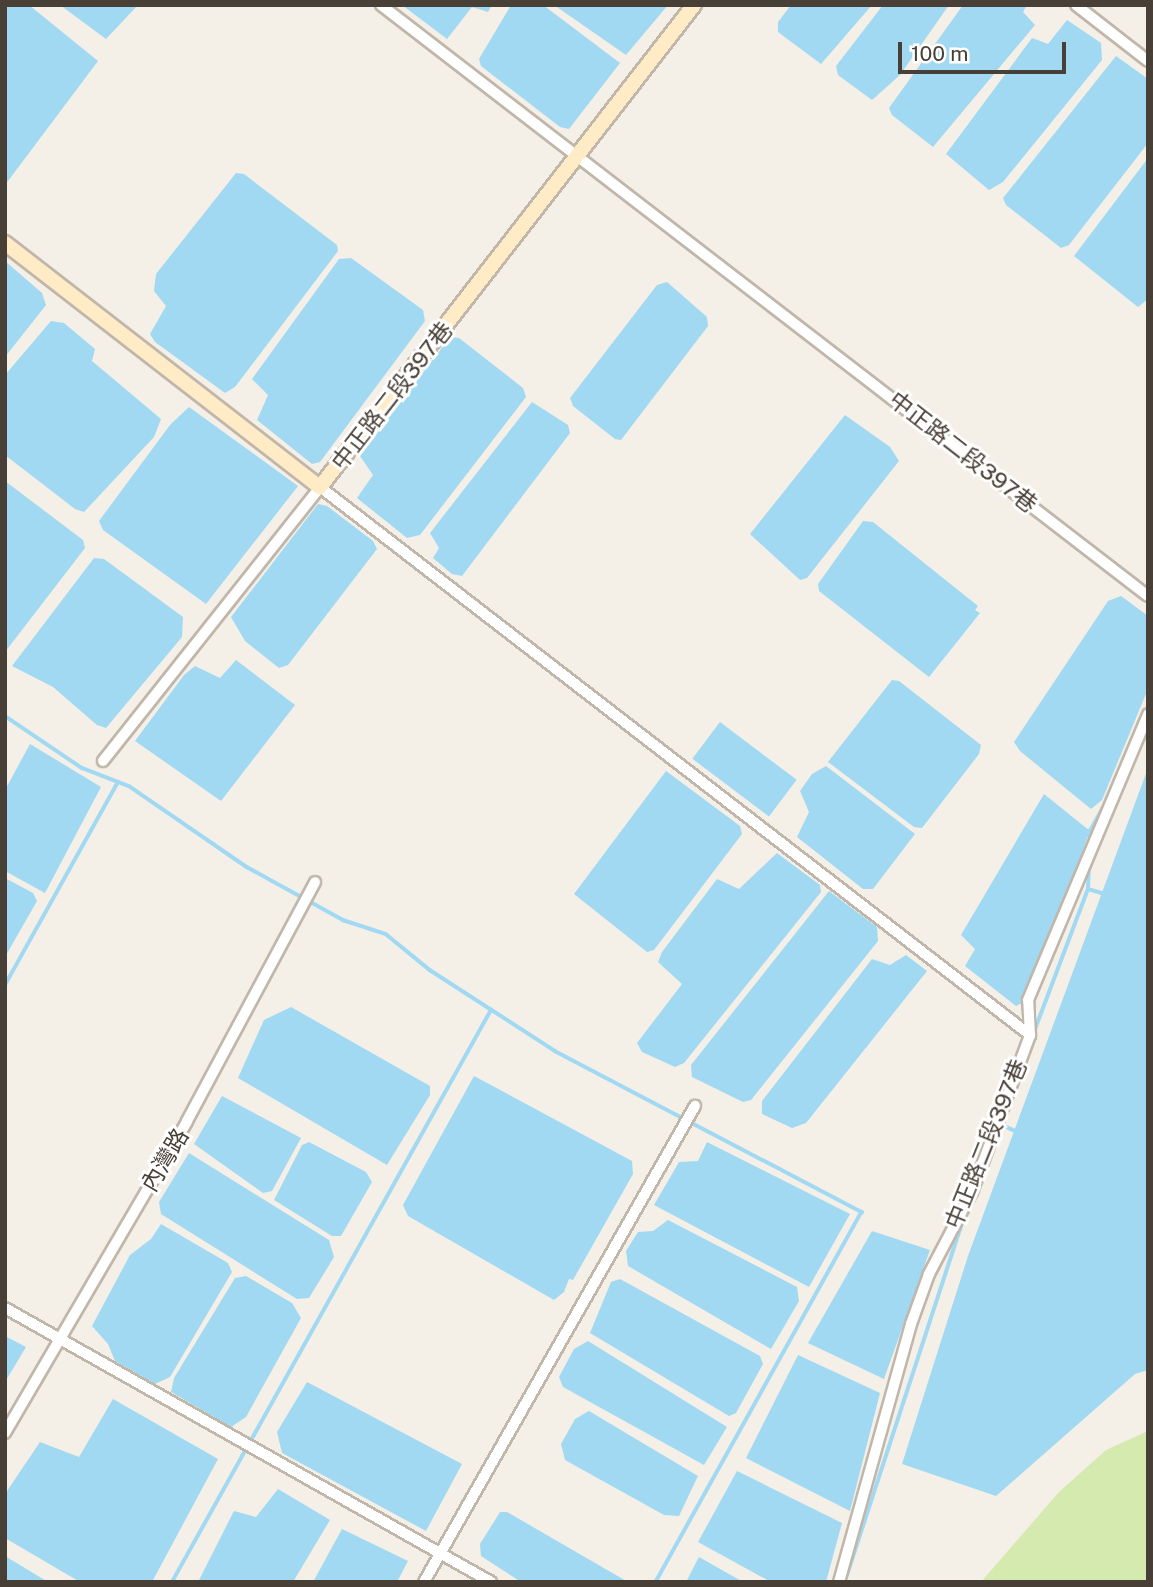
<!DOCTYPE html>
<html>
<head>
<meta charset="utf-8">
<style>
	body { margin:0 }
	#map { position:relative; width:1153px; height:1587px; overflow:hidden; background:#f4efe7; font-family:"Public Sans","Noto Sans TC",sans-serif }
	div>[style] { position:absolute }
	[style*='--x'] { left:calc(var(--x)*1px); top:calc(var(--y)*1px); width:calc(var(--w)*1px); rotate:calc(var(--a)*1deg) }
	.green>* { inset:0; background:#d5eaae }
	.water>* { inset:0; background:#a1d9f3; transform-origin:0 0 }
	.stream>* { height:3.5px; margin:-1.75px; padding:0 1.75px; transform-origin:1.75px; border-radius:1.75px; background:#a1d9f3 }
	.roads { filter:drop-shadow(2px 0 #c0b6a9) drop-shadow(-2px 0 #c0b6a9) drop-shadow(0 2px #c0b6a9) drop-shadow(0 -2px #c0b6a9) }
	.street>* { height:10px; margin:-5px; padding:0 5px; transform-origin:5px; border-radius:5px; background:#fff }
	.secondary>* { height:14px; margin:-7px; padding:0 7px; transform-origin:7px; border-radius:7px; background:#ffecc6 }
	span { translate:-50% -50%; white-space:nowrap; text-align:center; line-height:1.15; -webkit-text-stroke:6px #fff; paint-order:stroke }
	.street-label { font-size:23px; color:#483f36 }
	.frame { position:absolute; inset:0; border:7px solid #483f36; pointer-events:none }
	.scale { position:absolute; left:898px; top:42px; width:168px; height:32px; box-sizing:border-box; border:4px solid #483f36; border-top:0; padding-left:9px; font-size:21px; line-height:24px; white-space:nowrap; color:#483f36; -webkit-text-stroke:5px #fff; paint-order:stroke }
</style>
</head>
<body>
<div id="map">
	<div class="green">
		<i style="clip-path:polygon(1148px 1431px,1148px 1582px,981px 1582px,1059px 1492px,1106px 1450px)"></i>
	</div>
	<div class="water">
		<i style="clip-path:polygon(5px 5px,29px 5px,98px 61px,5px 185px)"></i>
		<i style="clip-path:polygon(60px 5px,138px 5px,106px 39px)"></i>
		<i style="clip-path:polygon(402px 5px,492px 5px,488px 12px,472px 7px,447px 39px)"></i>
		<i style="clip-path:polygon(511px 5px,543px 5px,620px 63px,569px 129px,560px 127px,481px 66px,479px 59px)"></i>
		<i style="clip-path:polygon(554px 5px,668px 5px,626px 55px)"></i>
		<i style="clip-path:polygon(791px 5px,872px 5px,821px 64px,778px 32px,778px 22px)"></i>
		<i style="clip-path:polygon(883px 5px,949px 5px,900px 75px,872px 100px,838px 75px,836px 66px)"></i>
		<i style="clip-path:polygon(963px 5px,1027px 5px,1023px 12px,1035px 25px,933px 147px,892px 115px,889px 108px)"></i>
		<i style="clip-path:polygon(1067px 20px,1101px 43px,1102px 60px,1003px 182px,989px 190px,946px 154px,1032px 38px,1048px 44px)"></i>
		<i style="clip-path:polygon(1116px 56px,1148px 79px,1148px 143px,1069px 245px,1061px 248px,1006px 205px,1003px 198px)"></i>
		<i style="clip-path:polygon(1148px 158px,1148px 299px,1138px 307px,1074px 256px)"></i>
		<i style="clip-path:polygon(236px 173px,244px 174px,337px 245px,338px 251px,235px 387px,225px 393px,155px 342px,150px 334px,166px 306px,154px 291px,156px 274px)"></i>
		<i style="clip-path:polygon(351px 258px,423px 310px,425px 321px,320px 462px,312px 464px,257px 420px,268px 395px,252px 379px,339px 259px)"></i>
		<i style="clip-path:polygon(5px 261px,42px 293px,46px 305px,5px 357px)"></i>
		<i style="clip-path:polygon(667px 282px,707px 317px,708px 326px,621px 440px,615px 439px,573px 406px,570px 398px,657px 285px)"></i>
		<i style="clip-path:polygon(51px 321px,64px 323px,95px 349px,92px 361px,161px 419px,154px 437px,84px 512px,75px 509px,5px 455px,5px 375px)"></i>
		<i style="clip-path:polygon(450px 337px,459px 338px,523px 388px,526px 397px,420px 535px,407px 538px,357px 498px,373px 475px,360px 456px)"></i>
		<i style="clip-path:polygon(532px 402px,568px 425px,570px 433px,462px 576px,452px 574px,433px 558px,439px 548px,430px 533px)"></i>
		<i style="clip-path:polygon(189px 407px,298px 486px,206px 604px,103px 530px,99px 521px,170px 425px)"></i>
		<i style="clip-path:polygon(845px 415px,890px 447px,899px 461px,807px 578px,800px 580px,750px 534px)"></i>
		<i style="clip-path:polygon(5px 481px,83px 540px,85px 548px,5px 652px)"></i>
		<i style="clip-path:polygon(318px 504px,327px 506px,373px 541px,377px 549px,288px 665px,279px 668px,245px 641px,231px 617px)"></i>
		<i style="clip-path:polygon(863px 521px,873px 522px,978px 606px,975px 610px,980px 613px,929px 677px,819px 591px,818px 584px)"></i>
		<i style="clip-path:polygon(94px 558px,104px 559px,183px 617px,182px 637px,106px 728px,97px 725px,53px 687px,12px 666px)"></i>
		<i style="clip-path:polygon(1121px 596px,1148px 616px,1148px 689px,1102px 800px,1091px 809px,1020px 751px,1014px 742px,1108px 601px)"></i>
		<i style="clip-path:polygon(236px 660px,295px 705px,221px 801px,135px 741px,184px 675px,195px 666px,220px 678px)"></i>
		<i style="clip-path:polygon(892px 680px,899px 681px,981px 745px,979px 754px,922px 828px,914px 827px,828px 762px)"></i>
		<i style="left:720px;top:722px;width:96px;height:46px;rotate:37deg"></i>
		<i style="clip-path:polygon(30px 744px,101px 787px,45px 893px,5px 871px,5px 790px)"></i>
		<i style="clip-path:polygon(826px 766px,915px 834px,873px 889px,863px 889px,797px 837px,809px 812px,800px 791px,812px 774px)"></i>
		<i style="clip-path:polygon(1148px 768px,1148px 1370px,1135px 1374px,996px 1496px,902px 1464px,968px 1256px)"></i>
		<i style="clip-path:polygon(666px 771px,740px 826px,742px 834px,654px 950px,647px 952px,574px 894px)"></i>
		<i style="clip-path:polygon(1044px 794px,1090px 831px,1028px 1000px,1016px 1006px,965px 966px,975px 949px,961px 935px)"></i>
		<i style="clip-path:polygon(777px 853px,820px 885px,821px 892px,684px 1063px,675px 1067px,642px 1052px,637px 1043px,682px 984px,658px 962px,662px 952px,717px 879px,739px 889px)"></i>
		<i style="clip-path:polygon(5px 878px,33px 893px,37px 901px,5px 957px)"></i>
		<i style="clip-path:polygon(829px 891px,877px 927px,878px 941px,751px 1100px,743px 1102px,692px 1077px,691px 1065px)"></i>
		<i style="clip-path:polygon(906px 955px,927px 971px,806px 1123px,792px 1128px,762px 1114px,762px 1101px,872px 959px,890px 965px)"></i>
		<i style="clip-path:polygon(291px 1007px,430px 1086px,430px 1095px,387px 1165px,238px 1078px,264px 1020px)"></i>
		<i style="clip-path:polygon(474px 1076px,632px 1161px,633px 1174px,573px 1280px,569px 1279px,564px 1292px,554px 1300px,408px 1216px,403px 1205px)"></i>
		<i style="clip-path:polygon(222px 1096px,301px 1138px,272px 1191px,263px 1193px,194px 1144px)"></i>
		<i style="clip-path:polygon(309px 1142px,366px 1172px,372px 1182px,341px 1236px,332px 1236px,274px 1200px,302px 1145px)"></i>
		<i style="clip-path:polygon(707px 1142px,850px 1214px,809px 1287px,654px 1205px,679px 1162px,698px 1161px)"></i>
		<i style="clip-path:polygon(189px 1153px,329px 1240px,334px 1257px,309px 1298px,297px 1299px,161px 1214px,159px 1202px)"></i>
		<i style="clip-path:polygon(668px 1220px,797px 1287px,799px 1301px,771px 1349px,628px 1266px,626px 1251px,638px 1232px,653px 1231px)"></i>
		<i style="clip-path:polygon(161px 1224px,228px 1263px,232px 1272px,170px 1377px,155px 1384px,115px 1361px,108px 1344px,92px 1326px,130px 1255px,151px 1239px)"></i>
		<i style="clip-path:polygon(872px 1231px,930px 1250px,884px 1379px,808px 1343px)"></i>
		<i style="clip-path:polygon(246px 1276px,292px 1303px,301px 1318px,246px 1417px,231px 1427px,171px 1392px,174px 1378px,235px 1278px)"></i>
		<i style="clip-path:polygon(620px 1279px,760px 1356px,763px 1364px,736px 1413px,729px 1416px,590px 1333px,611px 1282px)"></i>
		<i style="clip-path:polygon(5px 1336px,26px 1347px,5px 1382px)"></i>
		<i style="clip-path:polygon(588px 1341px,727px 1427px,704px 1465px,563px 1387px,559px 1377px,574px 1349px)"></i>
		<i style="clip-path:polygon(798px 1355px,880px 1393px,850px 1511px,746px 1458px)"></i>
		<i style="clip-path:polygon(307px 1382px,462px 1464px,426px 1531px,282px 1453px,277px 1432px)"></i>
		<i style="clip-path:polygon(113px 1399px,218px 1459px,152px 1582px,80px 1582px,5px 1538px,5px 1494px,40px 1442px,79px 1457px)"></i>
		<i style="clip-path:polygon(589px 1411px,698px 1476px,679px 1516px,664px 1515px,565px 1460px,561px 1444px,575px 1419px)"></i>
		<i style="clip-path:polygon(737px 1471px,842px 1523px,826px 1582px,771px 1582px,698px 1542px)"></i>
		<i style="clip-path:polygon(278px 1489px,330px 1520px,293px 1582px,198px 1582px,234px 1511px,256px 1517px)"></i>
		<i style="clip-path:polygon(500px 1512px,507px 1512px,628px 1582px,521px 1582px,481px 1556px,480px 1544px)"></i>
		<i style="clip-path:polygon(342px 1529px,408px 1561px,397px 1582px,313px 1582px)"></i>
		<i style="clip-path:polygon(5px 1556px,48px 1582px,5px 1582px)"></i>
		<i style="clip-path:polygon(699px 1557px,743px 1582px,686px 1582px)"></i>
	</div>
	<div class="stream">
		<i style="--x:5;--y:716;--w:93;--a:34"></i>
		<i style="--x:82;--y:768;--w:50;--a:21"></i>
		<i style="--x:129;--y:786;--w:143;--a:34.5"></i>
		<i style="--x:247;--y:867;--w:110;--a:28.9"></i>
		<i style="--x:343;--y:920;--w:45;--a:18"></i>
		<i style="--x:386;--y:934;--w:57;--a:39.3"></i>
		<i style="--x:430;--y:970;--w:149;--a:32.9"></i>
		<i style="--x:555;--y:1051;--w:347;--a:27.7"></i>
		<i style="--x:862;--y:1212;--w:423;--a:119.1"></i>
		<i style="--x:1090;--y:842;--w:11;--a:-90"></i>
		<i style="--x:1090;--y:831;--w:26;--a:-61"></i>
		<i style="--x:1088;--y:889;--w:15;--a:16"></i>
		<i style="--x:5;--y:985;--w:232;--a:-60.9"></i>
		<i style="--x:1034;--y:1032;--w:153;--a:-69.3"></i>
		<i style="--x:1088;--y:889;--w:25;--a:-88"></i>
		<i style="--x:1000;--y:1124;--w:20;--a:24"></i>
		<i style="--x:846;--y:1578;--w:378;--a:-71.9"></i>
		<i style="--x:172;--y:1582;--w:655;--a:-60.85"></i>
	</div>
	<div class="roads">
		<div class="street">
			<i style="--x:381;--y:5;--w:968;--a:37.62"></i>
			<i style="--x:1076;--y:5;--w:91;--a:37.9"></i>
			<i style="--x:103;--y:761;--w:350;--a:-51.6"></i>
			<i style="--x:320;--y:487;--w:897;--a:37.66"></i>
			<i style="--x:5;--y:1308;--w:558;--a:29.41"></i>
			<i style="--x:5;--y:1433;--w:361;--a:-59.7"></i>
			<i style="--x:187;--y:1121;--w:271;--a:-61.8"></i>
			<i style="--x:424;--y:1582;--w:548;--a:-60.35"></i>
			<i style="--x:839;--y:1582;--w:268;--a:-74.4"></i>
			<i style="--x:911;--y:1324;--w:53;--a:-70.2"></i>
			<i style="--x:929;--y:1274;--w:93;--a:-62.3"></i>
			<i style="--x:972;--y:1192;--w:167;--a:-69.7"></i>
			<i style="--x:1030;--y:1035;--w:35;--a:-93"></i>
			<i style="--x:1028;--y:1000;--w:310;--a:-67.2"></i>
		</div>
		<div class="secondary">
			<i style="--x:5;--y:243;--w:398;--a:37.8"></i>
			<i style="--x:320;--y:487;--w:610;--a:-52.19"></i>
		</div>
	</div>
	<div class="street-label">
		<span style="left:392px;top:396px;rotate:-52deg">中正路二段397巷</span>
		<span style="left:963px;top:452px;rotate:38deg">中正路二段397巷</span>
		<span style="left:986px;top:1144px;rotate:-68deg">中正路二段397巷</span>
		<span style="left:165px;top:1160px;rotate:-59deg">內灣路</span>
	</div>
	<div class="frame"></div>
	<div class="scale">100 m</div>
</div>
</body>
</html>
